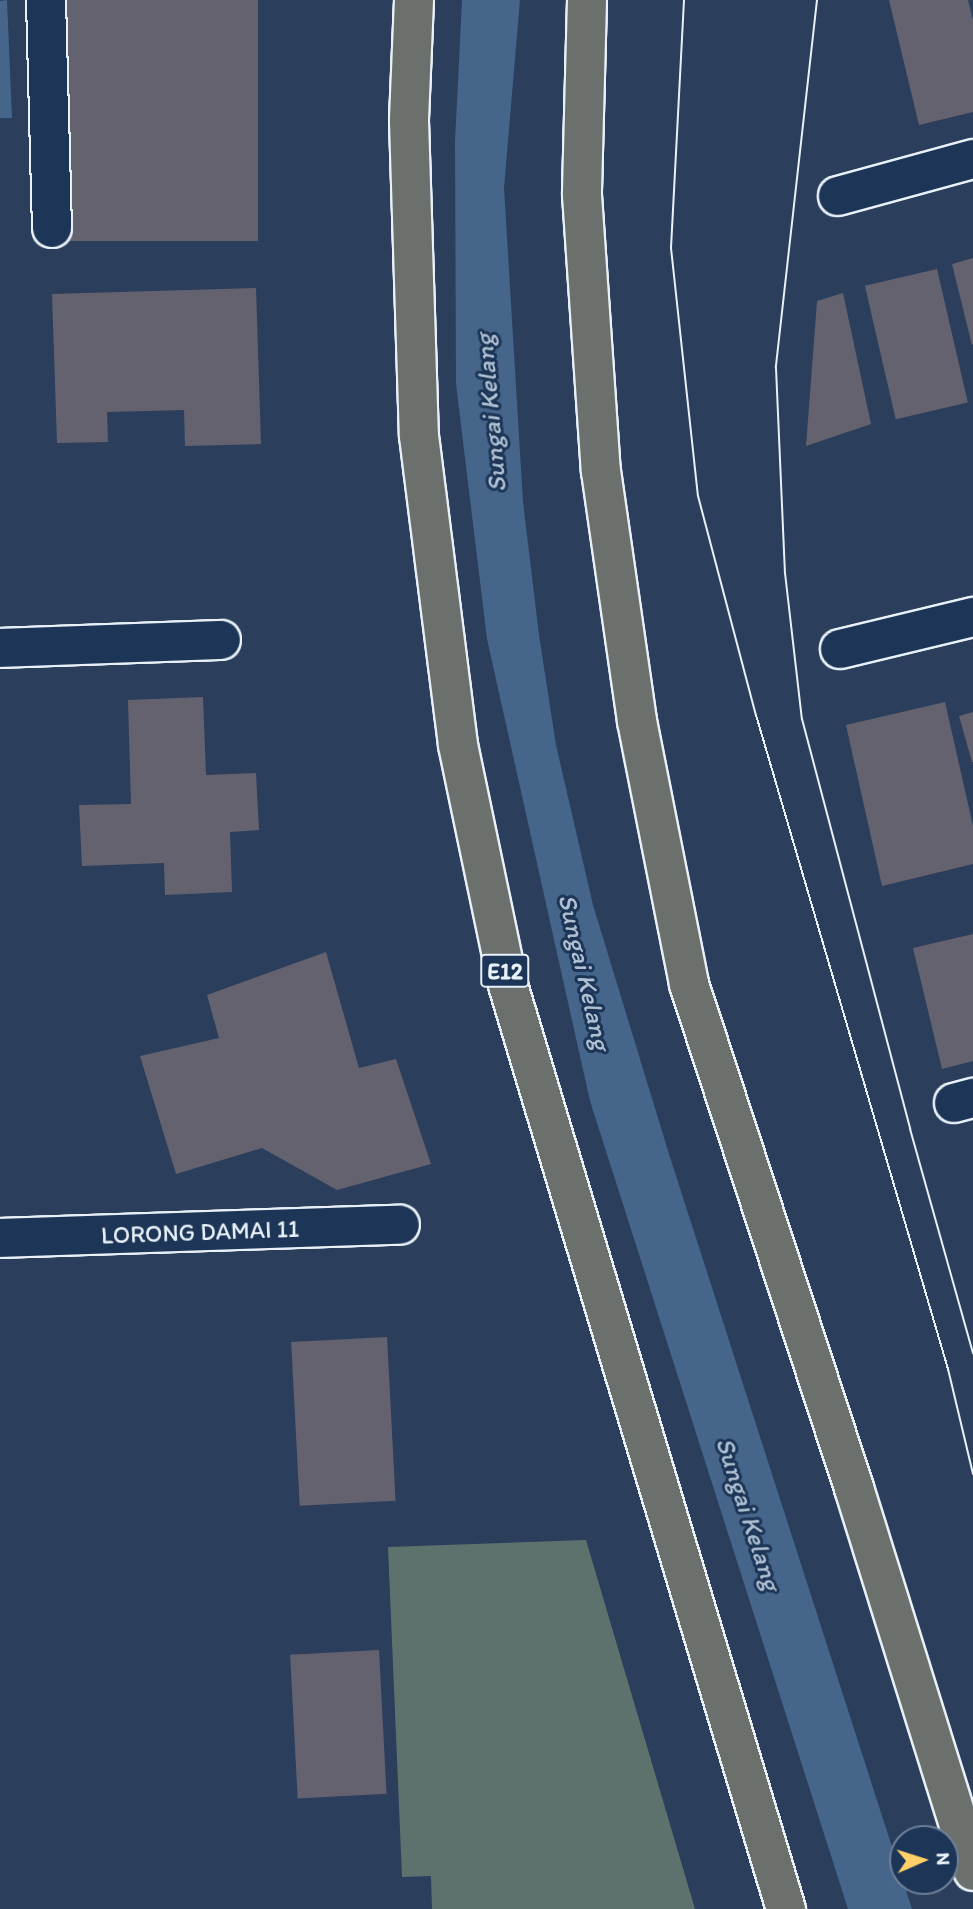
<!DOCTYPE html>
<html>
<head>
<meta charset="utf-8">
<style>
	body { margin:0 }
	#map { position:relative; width:973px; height:1909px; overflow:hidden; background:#2b3e5c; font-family:Itim,sans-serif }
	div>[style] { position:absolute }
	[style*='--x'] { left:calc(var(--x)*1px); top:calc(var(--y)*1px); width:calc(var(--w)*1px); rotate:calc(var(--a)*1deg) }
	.green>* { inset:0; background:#5e726d }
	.water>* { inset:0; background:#45658a }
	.building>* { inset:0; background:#656270; transform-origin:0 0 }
	.roads { filter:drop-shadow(2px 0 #e8f1f8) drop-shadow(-2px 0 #e8f1f8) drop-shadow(0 2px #e8f1f8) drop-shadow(0 -2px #e8f1f8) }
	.minor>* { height:38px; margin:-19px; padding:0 19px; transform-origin:19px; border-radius:19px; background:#1d3557 }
	.highway>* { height:38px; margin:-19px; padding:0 19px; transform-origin:19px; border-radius:19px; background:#6b706d }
	.tram>* { height:2px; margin:-1px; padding:0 1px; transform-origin:1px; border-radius:1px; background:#e8f1f8 }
	span { translate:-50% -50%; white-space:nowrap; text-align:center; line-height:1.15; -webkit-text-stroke:6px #1d3557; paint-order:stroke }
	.shield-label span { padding:2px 5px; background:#1d3557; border:2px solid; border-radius:5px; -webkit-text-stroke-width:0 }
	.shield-label { font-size:23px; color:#e8f1f8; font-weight:700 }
	.street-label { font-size:24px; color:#e8f1f8 }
	.water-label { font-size:26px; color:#afc0d2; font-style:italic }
	.north { position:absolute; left:889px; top:1825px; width:70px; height:70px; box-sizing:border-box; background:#1d3557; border:2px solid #6e8097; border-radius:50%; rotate:87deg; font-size:19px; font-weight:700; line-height:28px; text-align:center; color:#e8f1f8 }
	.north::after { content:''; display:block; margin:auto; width:24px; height:32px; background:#ffd166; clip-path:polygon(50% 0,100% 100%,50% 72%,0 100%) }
</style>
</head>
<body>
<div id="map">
	<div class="green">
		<i style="clip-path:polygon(586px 1540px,695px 1909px,432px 1909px,431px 1876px,402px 1877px,388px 1547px)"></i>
	</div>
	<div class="water">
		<i style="clip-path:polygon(7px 0,12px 118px,0 118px,0 1px)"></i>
		<i style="clip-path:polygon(462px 0,520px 0,504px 188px,523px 502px,539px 635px,556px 745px,593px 905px,669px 1154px,912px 1909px,848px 1909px,590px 1101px,487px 639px,456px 384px,455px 141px)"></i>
	</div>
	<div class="building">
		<i style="left:59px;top:0;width:199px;height:241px"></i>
		<i style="clip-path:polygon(889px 0,968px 0,973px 20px,973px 112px,919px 125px)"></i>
		<i style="clip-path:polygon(973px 258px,973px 344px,972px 345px,952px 264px)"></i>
		<i style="left:937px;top:269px;width:137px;height:74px;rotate:77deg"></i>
		<i style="clip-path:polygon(256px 288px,261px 444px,185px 446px,184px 410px,107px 412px,108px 442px,57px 443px,52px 294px)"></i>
		<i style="clip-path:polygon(843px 293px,871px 424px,806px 446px,817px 301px)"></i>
		<i style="clip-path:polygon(203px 697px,206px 775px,256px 773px,259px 830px,230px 832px,232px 892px,165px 895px,164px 863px,82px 866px,79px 805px,131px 804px,128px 700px)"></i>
		<i style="clip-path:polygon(945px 702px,973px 826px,973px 864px,882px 886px,846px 725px)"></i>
		<i style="clip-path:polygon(973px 712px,973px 762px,972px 762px,959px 716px)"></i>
		<i style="clip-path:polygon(973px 934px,973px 1061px,942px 1069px,913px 948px)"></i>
		<i style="clip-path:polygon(326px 952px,359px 1068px,396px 1059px,431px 1164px,337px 1190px,262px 1148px,176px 1174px,140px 1056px,219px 1038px,207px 995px)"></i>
		<i style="left:387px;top:1337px;width:164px;height:96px;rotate:87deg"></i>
		<i style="left:379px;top:1650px;width:144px;height:89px;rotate:87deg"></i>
	</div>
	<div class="roads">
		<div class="minor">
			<i style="--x:46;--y:0;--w:228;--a:88.5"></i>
			<i style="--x:838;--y:196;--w:140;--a:-15.3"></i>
			<i style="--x:0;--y:648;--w:221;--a:-2.1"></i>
			<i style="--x:840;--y:649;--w:137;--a:-13.5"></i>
			<i style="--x:954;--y:1103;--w:20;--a:-15"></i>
			<i style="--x:0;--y:1238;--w:400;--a:-1.9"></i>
		</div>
		<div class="highway">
			<i style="--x:414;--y:0;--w:121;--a:92.4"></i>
			<i style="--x:409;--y:121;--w:315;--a:88.2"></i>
			<i style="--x:419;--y:436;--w:311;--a:82.8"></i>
			<i style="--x:458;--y:745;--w:245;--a:78.2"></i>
			<i style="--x:508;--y:985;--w:965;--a:73.26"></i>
			<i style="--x:587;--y:0;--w:195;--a:91.5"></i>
			<i style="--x:582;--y:195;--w:277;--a:86.1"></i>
			<i style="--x:601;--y:471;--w:253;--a:81.8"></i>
			<i style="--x:637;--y:721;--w:268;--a:78.8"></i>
			<i style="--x:689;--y:984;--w:530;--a:71.87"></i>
			<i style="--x:854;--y:1488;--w:401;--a:72.7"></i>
		</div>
	</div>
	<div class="tram">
		<i style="--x:684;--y:0;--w:248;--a:93"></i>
		<i style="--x:671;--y:248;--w:249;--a:83.8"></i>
		<i style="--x:698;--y:496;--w:227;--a:75.2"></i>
		<i style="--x:756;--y:715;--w:682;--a:73.64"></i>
		<i style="--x:948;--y:1369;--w:108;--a:76.6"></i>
		<i style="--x:817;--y:0;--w:370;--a:96.4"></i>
		<i style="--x:776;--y:368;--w:205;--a:87.5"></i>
		<i style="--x:785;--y:573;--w:147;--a:83.4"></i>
		<i style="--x:802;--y:719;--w:424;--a:75.2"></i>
		<i style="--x:910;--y:1129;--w:233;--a:74.3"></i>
	</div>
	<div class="shield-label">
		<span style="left:505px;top:971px">E12</span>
	</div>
	<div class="street-label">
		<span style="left:200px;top:1232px;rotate:-2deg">LORONG DAMAI 11</span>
	</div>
	<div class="water-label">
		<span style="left:491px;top:413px;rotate:-95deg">Sungai Kelang</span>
		<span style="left:584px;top:972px;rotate:77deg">Sungai Kelang</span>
		<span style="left:748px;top:1514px;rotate:72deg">Sungai Kelang</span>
	</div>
	<div class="north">N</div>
</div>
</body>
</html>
